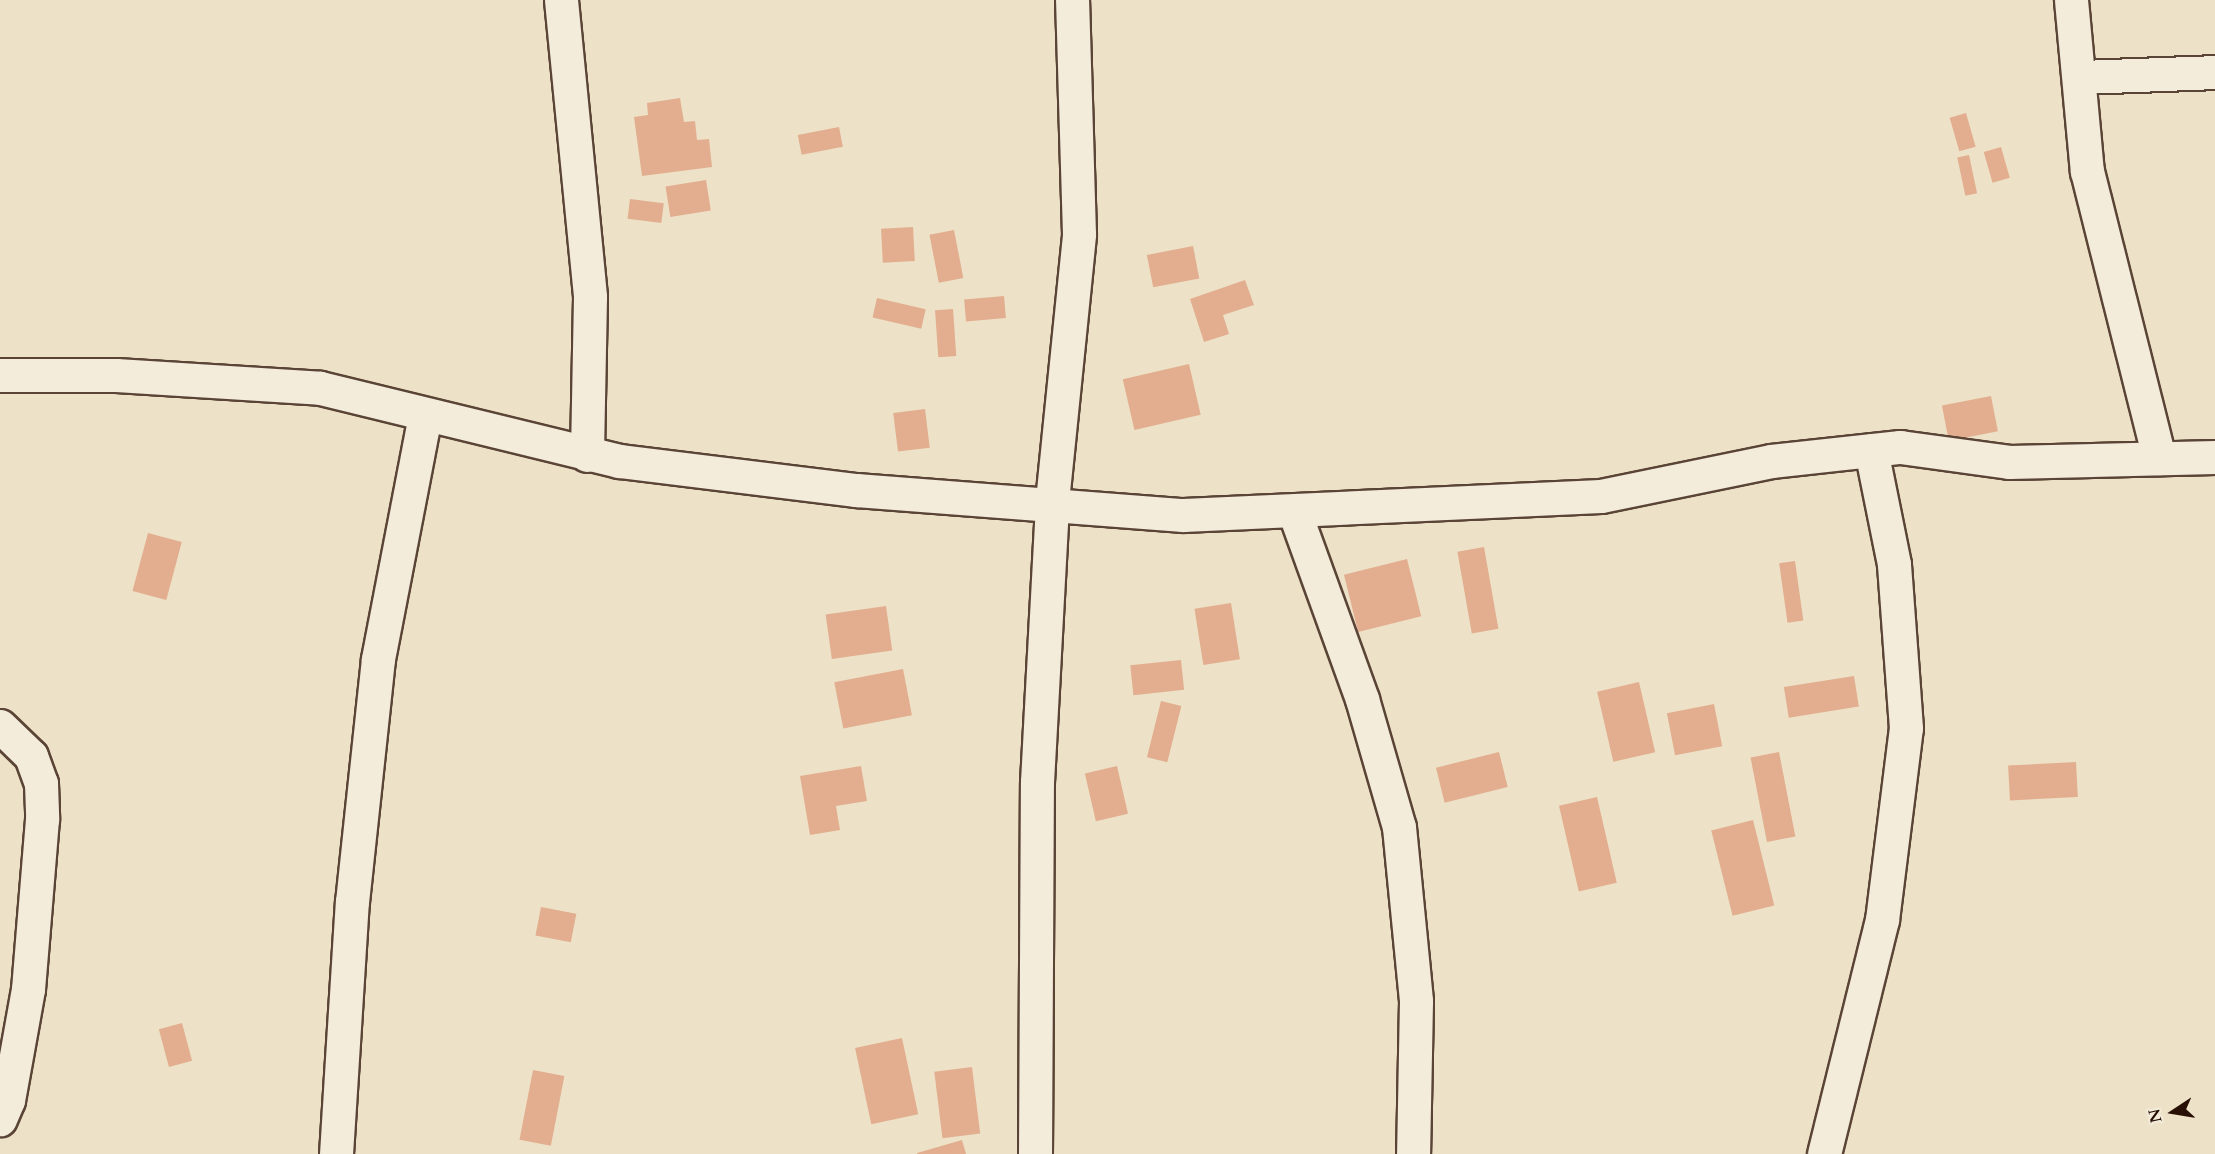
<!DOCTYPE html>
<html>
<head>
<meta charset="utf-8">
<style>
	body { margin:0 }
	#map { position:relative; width:2215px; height:1154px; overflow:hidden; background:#ede2c7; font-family:Cardo,serif }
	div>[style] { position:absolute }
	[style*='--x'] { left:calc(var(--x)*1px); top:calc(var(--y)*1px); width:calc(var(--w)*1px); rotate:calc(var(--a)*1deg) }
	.building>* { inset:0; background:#e2ae8f; transform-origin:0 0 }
	.roads { filter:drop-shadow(2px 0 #5a4436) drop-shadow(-2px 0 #5a4436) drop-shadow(0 2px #5a4436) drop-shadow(0 -2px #5a4436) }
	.minor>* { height:33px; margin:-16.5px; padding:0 16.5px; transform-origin:16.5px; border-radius:16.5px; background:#f3ecdb }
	span { translate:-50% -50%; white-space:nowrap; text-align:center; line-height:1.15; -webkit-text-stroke:4.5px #f3ecdb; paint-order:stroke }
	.north { position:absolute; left:2143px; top:1082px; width:60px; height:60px; -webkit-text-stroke:4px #f3ecdb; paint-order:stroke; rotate:258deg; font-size:16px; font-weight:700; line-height:24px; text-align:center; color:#291006 }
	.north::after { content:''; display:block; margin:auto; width:21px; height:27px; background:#291006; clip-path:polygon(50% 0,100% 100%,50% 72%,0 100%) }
</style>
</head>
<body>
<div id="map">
	<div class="building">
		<i style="clip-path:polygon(680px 98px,684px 122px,695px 121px,697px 140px,709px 139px,712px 167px,642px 176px,634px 117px,648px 115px,647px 103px)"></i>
		<i style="left:1966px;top:113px;width:35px;height:17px;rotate:74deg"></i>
		<i style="left:839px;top:127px;width:20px;height:42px;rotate:79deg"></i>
		<i style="left:2001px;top:147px;width:32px;height:18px;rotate:74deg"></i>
		<i style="left:1969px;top:155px;width:39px;height:12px;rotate:78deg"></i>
		<i style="left:706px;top:180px;width:31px;height:41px;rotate:81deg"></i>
		<i style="left:630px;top:199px;width:34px;height:20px;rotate:7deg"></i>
		<i style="left:913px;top:227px;width:34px;height:32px;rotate:87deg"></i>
		<i style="left:954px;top:230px;width:49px;height:25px;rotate:79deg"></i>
		<i style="left:1193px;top:246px;width:33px;height:47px;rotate:79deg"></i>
		<i style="clip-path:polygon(1245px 280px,1254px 305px,1223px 315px,1229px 334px,1204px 342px,1190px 299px)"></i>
		<i style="left:1004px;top:296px;width:22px;height:40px;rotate:85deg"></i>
		<i style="left:877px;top:298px;width:50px;height:20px;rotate:13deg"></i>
		<i style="left:953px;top:309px;width:47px;height:18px;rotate:86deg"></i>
		<i style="left:1189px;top:364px;width:52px;height:68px;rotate:77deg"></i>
		<i style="left:1991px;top:396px;width:36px;height:50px;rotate:79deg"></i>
		<i style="left:925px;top:409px;width:39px;height:32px;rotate:83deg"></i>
		<i style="left:148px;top:533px;width:35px;height:60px;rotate:15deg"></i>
		<i style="left:1484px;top:547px;width:83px;height:27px;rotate:80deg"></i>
		<i style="left:1407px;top:559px;width:59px;height:65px;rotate:76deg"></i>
		<i style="left:1795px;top:561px;width:60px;height:16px;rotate:82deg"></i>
		<i style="left:1231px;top:603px;width:57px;height:37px;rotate:81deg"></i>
		<i style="left:886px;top:606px;width:45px;height:61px;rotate:82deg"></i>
		<i style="left:1181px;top:660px;width:30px;height:51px;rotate:84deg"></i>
		<i style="left:903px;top:669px;width:47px;height:70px;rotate:79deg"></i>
		<i style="left:1854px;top:676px;width:31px;height:71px;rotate:81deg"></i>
		<i style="left:1639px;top:682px;width:72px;height:43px;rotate:77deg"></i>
		<i style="left:1161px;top:701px;width:21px;height:58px;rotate:14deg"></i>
		<i style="left:1714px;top:704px;width:43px;height:48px;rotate:79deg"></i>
		<i style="left:1499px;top:752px;width:36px;height:65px;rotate:76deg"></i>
		<i style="left:1779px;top:752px;width:86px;height:29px;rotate:79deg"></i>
		<i style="left:2076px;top:762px;width:35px;height:68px;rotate:87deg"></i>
		<i style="clip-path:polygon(861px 766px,867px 801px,836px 806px,840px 830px,810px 835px,800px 776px)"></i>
		<i style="left:1117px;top:766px;width:49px;height:33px;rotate:77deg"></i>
		<i style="left:1597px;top:797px;width:88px;height:39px;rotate:77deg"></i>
		<i style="left:1753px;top:820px;width:88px;height:43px;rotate:76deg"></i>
		<i style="left:541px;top:907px;width:36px;height:29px;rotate:11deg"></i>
		<i style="left:182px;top:1023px;width:39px;height:24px;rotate:75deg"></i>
		<i style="left:902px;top:1038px;width:78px;height:48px;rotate:78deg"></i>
		<i style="left:972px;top:1067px;width:67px;height:38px;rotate:83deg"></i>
		<i style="left:533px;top:1070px;width:32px;height:71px;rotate:11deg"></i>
		<i style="clip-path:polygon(962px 1140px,966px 1154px,917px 1154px,917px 1153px)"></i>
	</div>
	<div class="roads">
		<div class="minor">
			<i style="--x:561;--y:0;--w:298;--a:84.4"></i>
			<i style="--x:590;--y:297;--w:158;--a:91.1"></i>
			<i style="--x:2071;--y:0;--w:172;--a:84.7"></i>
			<i style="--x:2087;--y:171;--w:296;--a:75.9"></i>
			<i style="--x:2081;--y:77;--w:134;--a:-2.1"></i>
			<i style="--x:0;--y:375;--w:116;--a:0"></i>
			<i style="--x:116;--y:375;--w:204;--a:3.6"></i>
			<i style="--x:320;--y:388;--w:308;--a:13.7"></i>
			<i style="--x:619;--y:461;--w:239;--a:7"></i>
			<i style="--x:856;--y:490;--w:328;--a:4.4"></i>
			<i style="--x:1183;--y:515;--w:418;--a:-2.6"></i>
			<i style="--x:1601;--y:496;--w:174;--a:-11.6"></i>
			<i style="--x:1771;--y:461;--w:130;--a:-6.2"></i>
			<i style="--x:1900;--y:447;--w:110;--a:7.8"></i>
			<i style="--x:2009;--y:462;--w:206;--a:-1.4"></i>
			<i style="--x:1294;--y:511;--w:200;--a:70.1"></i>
			<i style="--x:1362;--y:699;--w:133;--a:73.9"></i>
			<i style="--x:1399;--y:827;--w:175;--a:84.4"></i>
			<i style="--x:1416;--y:1001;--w:153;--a:91.1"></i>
			<i style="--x:0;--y:726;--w:43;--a:44.1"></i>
			<i style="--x:31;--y:756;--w:29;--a:70"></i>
			<i style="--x:41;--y:783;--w:36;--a:88"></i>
			<i style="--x:42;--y:819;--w:171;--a:94.7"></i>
			<i style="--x:28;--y:989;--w:113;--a:100.2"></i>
			<i style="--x:8;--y:1100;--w:21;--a:113"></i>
			<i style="--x:336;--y:1154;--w:253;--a:-86.4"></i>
			<i style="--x:352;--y:902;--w:244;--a:-83.9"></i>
			<i style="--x:378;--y:659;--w:249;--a:-79.1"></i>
			<i style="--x:1035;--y:1154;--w:372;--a:-89.7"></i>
			<i style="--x:1037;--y:782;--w:281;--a:-86.9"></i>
			<i style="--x:1052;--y:501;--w:268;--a:-84.2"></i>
			<i style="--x:1079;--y:234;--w:234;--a:-91.7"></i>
			<i style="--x:1824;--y:1154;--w:241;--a:-76.1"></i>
			<i style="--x:1882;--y:920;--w:193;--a:-82.9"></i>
			<i style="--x:1906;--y:728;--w:164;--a:-94.2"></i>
			<i style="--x:1894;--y:564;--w:116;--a:-101.4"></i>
		</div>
	</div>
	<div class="north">N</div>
</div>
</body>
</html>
